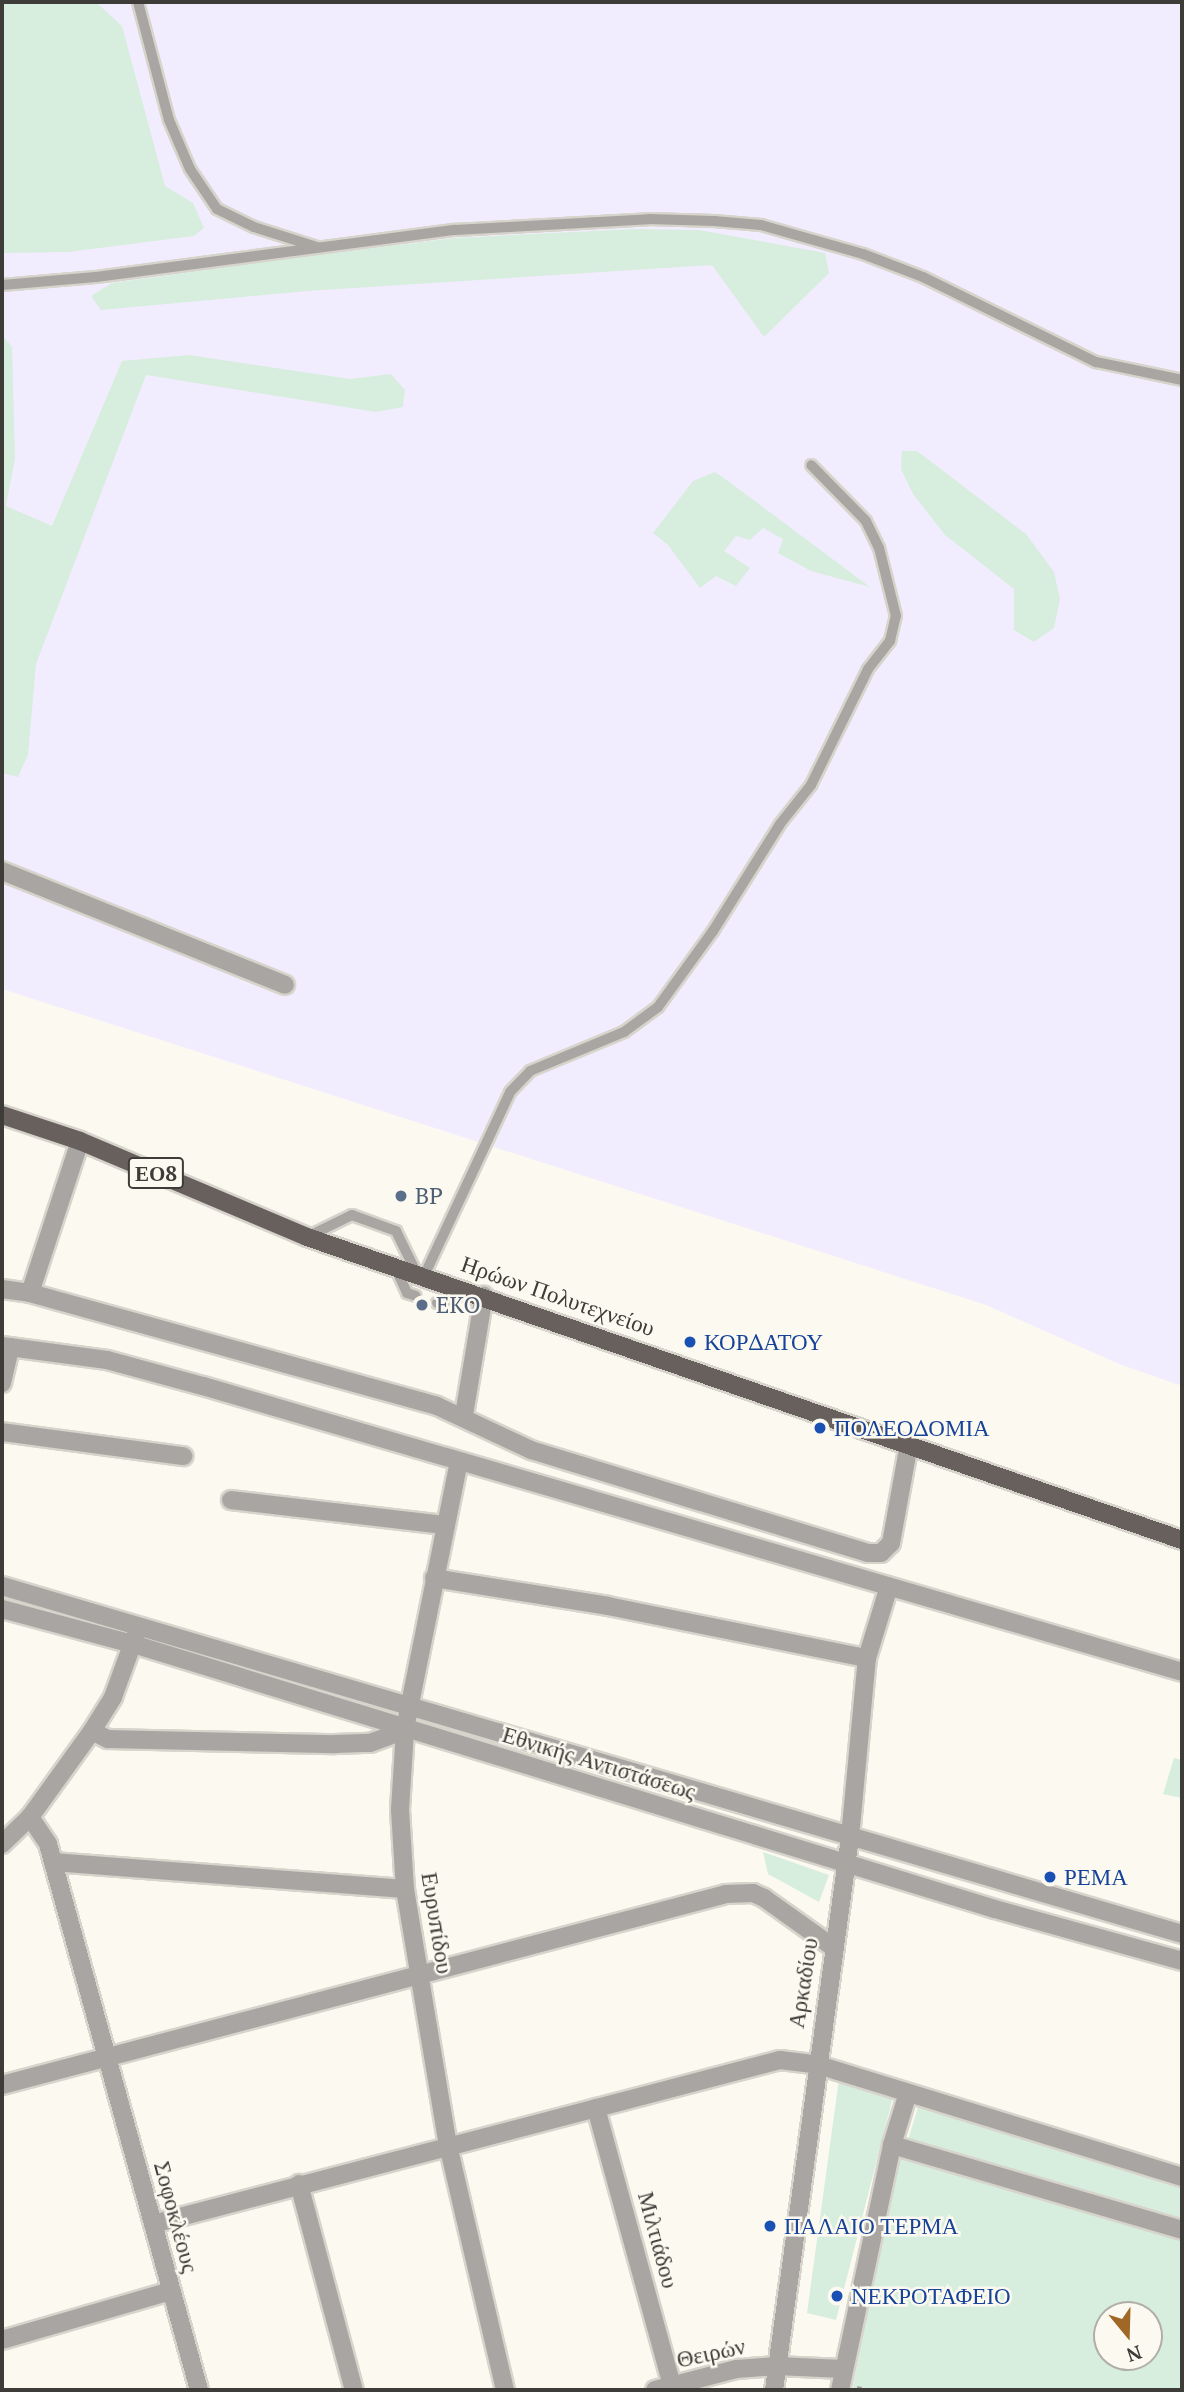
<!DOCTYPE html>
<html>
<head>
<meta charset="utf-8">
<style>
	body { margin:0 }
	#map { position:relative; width:1184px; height:2392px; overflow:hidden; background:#fcfaf0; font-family:"PT Serif",serif }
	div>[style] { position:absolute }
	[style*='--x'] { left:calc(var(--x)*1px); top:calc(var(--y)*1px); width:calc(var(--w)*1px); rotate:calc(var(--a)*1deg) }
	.industrial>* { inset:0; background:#f2edfe }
	.green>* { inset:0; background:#d7eddd }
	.path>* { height:3.5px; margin-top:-1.75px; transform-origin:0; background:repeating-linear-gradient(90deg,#a6a49d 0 5px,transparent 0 10px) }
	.roads { filter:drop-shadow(2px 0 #d6d4cb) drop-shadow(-2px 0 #d6d4cb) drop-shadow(0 2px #d6d4cb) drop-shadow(0 -2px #d6d4cb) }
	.service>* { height:10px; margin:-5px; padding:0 5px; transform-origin:5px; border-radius:5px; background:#a9a5a3 }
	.minor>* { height:18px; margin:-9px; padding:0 9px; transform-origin:9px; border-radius:9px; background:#a9a5a3 }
	.tertiary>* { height:18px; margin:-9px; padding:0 9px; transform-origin:9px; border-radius:9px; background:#a9a5a3 }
	.primary>* { height:18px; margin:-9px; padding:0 9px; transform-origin:9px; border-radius:9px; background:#67605c }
	.dots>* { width:19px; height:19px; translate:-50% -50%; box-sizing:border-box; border:4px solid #fcfaf0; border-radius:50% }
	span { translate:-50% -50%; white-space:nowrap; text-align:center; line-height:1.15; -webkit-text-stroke:5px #fcfaf0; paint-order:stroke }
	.shield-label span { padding:2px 5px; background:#fcfaf0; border:2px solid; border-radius:5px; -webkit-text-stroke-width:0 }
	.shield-label { font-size:21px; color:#3d3c38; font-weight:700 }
	.service-label { font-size:23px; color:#4e5e75 }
	.left { translate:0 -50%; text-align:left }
	.street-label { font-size:23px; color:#3d3c38 }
	.transit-label { font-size:23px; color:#164399 }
	.frame { position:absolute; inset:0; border:4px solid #3d3c38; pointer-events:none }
	.north { position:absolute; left:1093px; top:2301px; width:70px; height:70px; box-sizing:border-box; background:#fcfaf0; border:2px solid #b0aea6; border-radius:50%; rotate:161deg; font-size:19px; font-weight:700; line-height:28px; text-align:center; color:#3d3c38 }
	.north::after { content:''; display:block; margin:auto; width:24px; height:32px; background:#a16727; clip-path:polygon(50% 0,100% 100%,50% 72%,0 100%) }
</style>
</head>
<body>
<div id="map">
	<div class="industrial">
		<i style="clip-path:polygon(2px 2px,1182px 2px,1182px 1386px,1119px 1364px,986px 1305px,2px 989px)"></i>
	</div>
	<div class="green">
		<i style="clip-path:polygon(2px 2px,96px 2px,122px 26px,165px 186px,193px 203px,204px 228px,194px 236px,68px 252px,2px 253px)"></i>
		<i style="clip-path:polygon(634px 229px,699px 230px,825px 253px,829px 273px,764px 337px,712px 265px,307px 291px,101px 310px,91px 296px,112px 283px,300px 257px,455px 238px)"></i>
		<i style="clip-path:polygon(2px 335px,12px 347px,15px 458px,6px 506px,52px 526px,122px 361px,189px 355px,350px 379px,391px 374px,405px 390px,403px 407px,376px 412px,146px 375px,36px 664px,28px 755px,18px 777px,2px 773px)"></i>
		<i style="clip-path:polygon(902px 451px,917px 451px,1026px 534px,1054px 572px,1060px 599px,1054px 628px,1034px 642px,1014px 630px,1014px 589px,945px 535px,913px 494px,901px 469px)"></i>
		<i style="clip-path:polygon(715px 472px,728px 481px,870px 587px,811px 571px,778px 553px,783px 539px,763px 528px,750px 540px,736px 536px,724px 551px,750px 568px,736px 586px,716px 576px,700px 588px,668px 545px,653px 533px,693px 481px)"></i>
		<i style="clip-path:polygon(1174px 1758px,1182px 1760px,1182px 1798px,1163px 1794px)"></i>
		<i style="clip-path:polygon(763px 1852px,829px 1875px,819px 1902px,768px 1874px)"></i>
		<i style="clip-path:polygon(839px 2079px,893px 2097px,836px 2320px,807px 2313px)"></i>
		<i style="clip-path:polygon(918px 2107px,1182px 2189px,1182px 2219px,908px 2140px)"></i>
		<i style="clip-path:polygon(evenodd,899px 2156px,1182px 2230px,1182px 2390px,852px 2390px,899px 2156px,1107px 2315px,1149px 2315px,1149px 2357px,1107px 2357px,1107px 2315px)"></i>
	</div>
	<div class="path">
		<i style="--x:857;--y:2388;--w:11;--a:10"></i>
	</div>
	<div class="roads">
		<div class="service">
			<i style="--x:138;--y:2;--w:122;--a:75.3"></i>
			<i style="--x:169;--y:120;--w:53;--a:66.8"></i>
			<i style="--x:190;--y:169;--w:48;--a:56"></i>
			<i style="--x:217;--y:209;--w:41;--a:25.9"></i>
			<i style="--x:254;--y:227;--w:66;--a:17.6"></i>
			<i style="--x:2;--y:285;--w:94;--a:-4.9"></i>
			<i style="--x:96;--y:277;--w:362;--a:-7.5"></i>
			<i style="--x:455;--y:230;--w:194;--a:-3.2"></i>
			<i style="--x:649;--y:219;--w:65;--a:1.8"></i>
			<i style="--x:714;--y:221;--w:47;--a:4.9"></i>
			<i style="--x:761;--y:225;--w:106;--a:15.9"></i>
			<i style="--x:863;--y:254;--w:64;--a:21"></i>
			<i style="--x:923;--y:277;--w:193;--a:26.2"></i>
			<i style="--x:1096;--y:362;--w:88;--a:11.8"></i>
			<i style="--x:307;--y:1237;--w:50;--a:-26.1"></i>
			<i style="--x:352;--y:1215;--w:47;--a:20"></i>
			<i style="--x:396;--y:1231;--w:48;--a:64"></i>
			<i style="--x:395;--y:1267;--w:29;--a:65"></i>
			<i style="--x:407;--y:1293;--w:9;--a:18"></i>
			<i style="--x:424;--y:1276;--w:203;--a:-64.9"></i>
			<i style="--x:510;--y:1092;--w:29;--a:-46"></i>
			<i style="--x:530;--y:1071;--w:102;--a:-22.5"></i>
			<i style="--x:624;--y:1032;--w:42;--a:-36.3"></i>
			<i style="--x:658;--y:1007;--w:94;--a:-54.1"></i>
			<i style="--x:713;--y:931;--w:126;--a:-57.9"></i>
			<i style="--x:780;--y:824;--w:50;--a:-51.5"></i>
			<i style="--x:811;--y:785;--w:129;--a:-63.8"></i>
			<i style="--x:868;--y:669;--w:36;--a:-52"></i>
			<i style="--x:890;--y:641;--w:26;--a:-77"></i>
			<i style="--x:896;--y:616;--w:70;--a:-104"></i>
			<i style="--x:879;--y:548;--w:30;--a:-116"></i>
			<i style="--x:866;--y:521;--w:78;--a:-134.5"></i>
			<i style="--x:437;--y:1303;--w:17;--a:-13"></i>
			<i style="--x:454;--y:1299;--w:14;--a:-45"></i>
		</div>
		<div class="minor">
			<i style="--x:2;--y:871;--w:305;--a:21.9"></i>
			<i style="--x:2;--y:1289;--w:28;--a:8"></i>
			<i style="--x:30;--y:1293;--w:422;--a:15.5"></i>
			<i style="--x:437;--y:1406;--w:104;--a:25.1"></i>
			<i style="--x:531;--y:1450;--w:352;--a:17"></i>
			<i style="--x:868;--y:1553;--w:13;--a:0"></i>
			<i style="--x:881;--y:1553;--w:14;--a:-45"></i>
			<i style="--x:891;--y:1543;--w:101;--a:-79.7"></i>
			<i style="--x:30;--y:1293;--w:160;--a:-71.8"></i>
			<i style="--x:2;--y:1346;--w:106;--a:7.6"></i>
			<i style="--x:107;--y:1360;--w:99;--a:15.2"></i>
			<i style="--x:203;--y:1386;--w:1020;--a:16.28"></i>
			<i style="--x:2;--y:1383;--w:37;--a:-77"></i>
			<i style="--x:464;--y:1415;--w:121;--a:-80.5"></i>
			<i style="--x:2;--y:1432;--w:183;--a:7.6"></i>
			<i style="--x:459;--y:1461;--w:274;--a:101.4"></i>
			<i style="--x:405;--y:1730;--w:80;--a:93.6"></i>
			<i style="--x:400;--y:1810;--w:79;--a:86.4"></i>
			<i style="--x:405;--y:1889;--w:260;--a:80.5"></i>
			<i style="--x:448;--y:2145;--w:252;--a:76.9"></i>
			<i style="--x:231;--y:1500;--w:214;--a:6.7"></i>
			<i style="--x:434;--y:1578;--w:176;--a:9.1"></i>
			<i style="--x:608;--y:1606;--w:264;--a:11.4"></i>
			<i style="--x:92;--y:1731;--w:18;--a:27"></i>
			<i style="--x:108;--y:1739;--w:227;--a:1.3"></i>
			<i style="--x:335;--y:1744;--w:35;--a:-2"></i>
			<i style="--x:370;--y:1743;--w:37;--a:-20"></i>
			<i style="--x:30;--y:1817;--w:32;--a:56"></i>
			<i style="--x:48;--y:1844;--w:566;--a:74.54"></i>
			<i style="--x:53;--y:1862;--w:353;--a:4.4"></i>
			<i style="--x:2;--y:2085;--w:749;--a:-14.78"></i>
			<i style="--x:726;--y:1894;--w:27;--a:-2"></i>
			<i style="--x:753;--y:1893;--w:12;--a:24"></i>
			<i style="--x:764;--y:1898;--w:86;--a:35.5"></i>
			<i style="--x:596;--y:2108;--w:288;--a:74.7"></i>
			<i style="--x:892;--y:2145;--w:302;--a:16.3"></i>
			<i style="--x:299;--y:2184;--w:213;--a:75.1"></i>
			<i style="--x:153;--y:2224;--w:648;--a:-14.66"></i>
			<i style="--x:780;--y:2060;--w:35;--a:7"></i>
			<i style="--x:815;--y:2064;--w:384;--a:17.1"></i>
			<i style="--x:2;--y:2340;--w:176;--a:-16.2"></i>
			<i style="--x:777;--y:2366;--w:66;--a:2.6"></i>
			<i style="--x:840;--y:2390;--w:250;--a:-78"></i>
			<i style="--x:892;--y:2145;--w:54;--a:-72.9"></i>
		</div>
		<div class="tertiary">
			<i style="--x:2;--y:1586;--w:1230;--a:16.43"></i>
			<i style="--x:2;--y:1609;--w:136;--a:15"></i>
			<i style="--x:133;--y:1644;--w:902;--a:17.09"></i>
			<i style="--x:995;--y:1909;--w:194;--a:15.5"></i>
			<i style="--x:2;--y:1844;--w:39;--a:-44"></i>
			<i style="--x:30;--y:1817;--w:106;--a:-54.2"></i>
			<i style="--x:92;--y:1731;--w:40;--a:-58"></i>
			<i style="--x:113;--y:1697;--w:67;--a:-69.9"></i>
			<i style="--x:655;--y:2390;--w:84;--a:-14.5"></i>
			<i style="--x:736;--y:2369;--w:41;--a:-4.2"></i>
			<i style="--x:774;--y:2390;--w:558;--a:-82.17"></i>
			<i style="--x:850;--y:1837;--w:180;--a:-84.6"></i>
			<i style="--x:867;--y:1658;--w:75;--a:-73"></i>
		</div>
		<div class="primary">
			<i style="--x:2;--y:1115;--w:82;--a:18.4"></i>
			<i style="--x:80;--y:1141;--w:246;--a:22.9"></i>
			<i style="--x:307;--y:1237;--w:926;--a:19.1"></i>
		</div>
	</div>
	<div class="dots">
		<i style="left:401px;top:1196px;background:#5c6f8a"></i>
		<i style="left:422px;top:1305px;background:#5c6f8a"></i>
		<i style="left:690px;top:1342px;background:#1a4fb4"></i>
		<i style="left:820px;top:1428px;background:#1a4fb4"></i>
		<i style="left:1050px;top:1877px;background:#1a4fb4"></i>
		<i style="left:770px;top:2226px;background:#1a4fb4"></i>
		<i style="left:837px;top:2296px;background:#1a4fb4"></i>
	</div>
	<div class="shield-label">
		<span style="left:156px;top:1173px">ΕΟ8</span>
	</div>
	<div class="service-label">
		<span class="left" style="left:415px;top:1196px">BP</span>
		<span class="left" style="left:436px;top:1305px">EKO</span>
	</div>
	<div class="street-label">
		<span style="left:558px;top:1296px;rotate:19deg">Ηρώων Πολυτεχνείου</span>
		<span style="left:599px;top:1763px;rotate:17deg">Εθνικής Αντιστάσεως</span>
		<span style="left:437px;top:1923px;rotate:81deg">Ευρυπίδου</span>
		<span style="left:803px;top:1983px;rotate:-81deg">Αρκαδίου</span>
		<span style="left:176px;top:2217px;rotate:75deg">Σοφοκλέους</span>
		<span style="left:658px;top:2240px;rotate:75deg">Μιλτιάδου</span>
		<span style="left:711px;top:2353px;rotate:-12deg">Θειρών</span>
	</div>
	<div class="transit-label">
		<span class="left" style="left:704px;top:1342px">ΚΟΡΔΑΤΟΥ</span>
		<span class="left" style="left:834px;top:1428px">ΠΟΛΕΟΔΟΜΙΑ</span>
		<span class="left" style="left:1064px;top:1877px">ΡΕΜΑ</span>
		<span class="left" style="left:784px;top:2226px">ΠΑΛΑΙΟ ΤΕΡΜΑ</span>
		<span class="left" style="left:851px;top:2296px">ΝΕΚΡΟΤΑΦΕΙΟ</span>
	</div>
	<div class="frame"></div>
	<div class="north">N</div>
</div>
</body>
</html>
